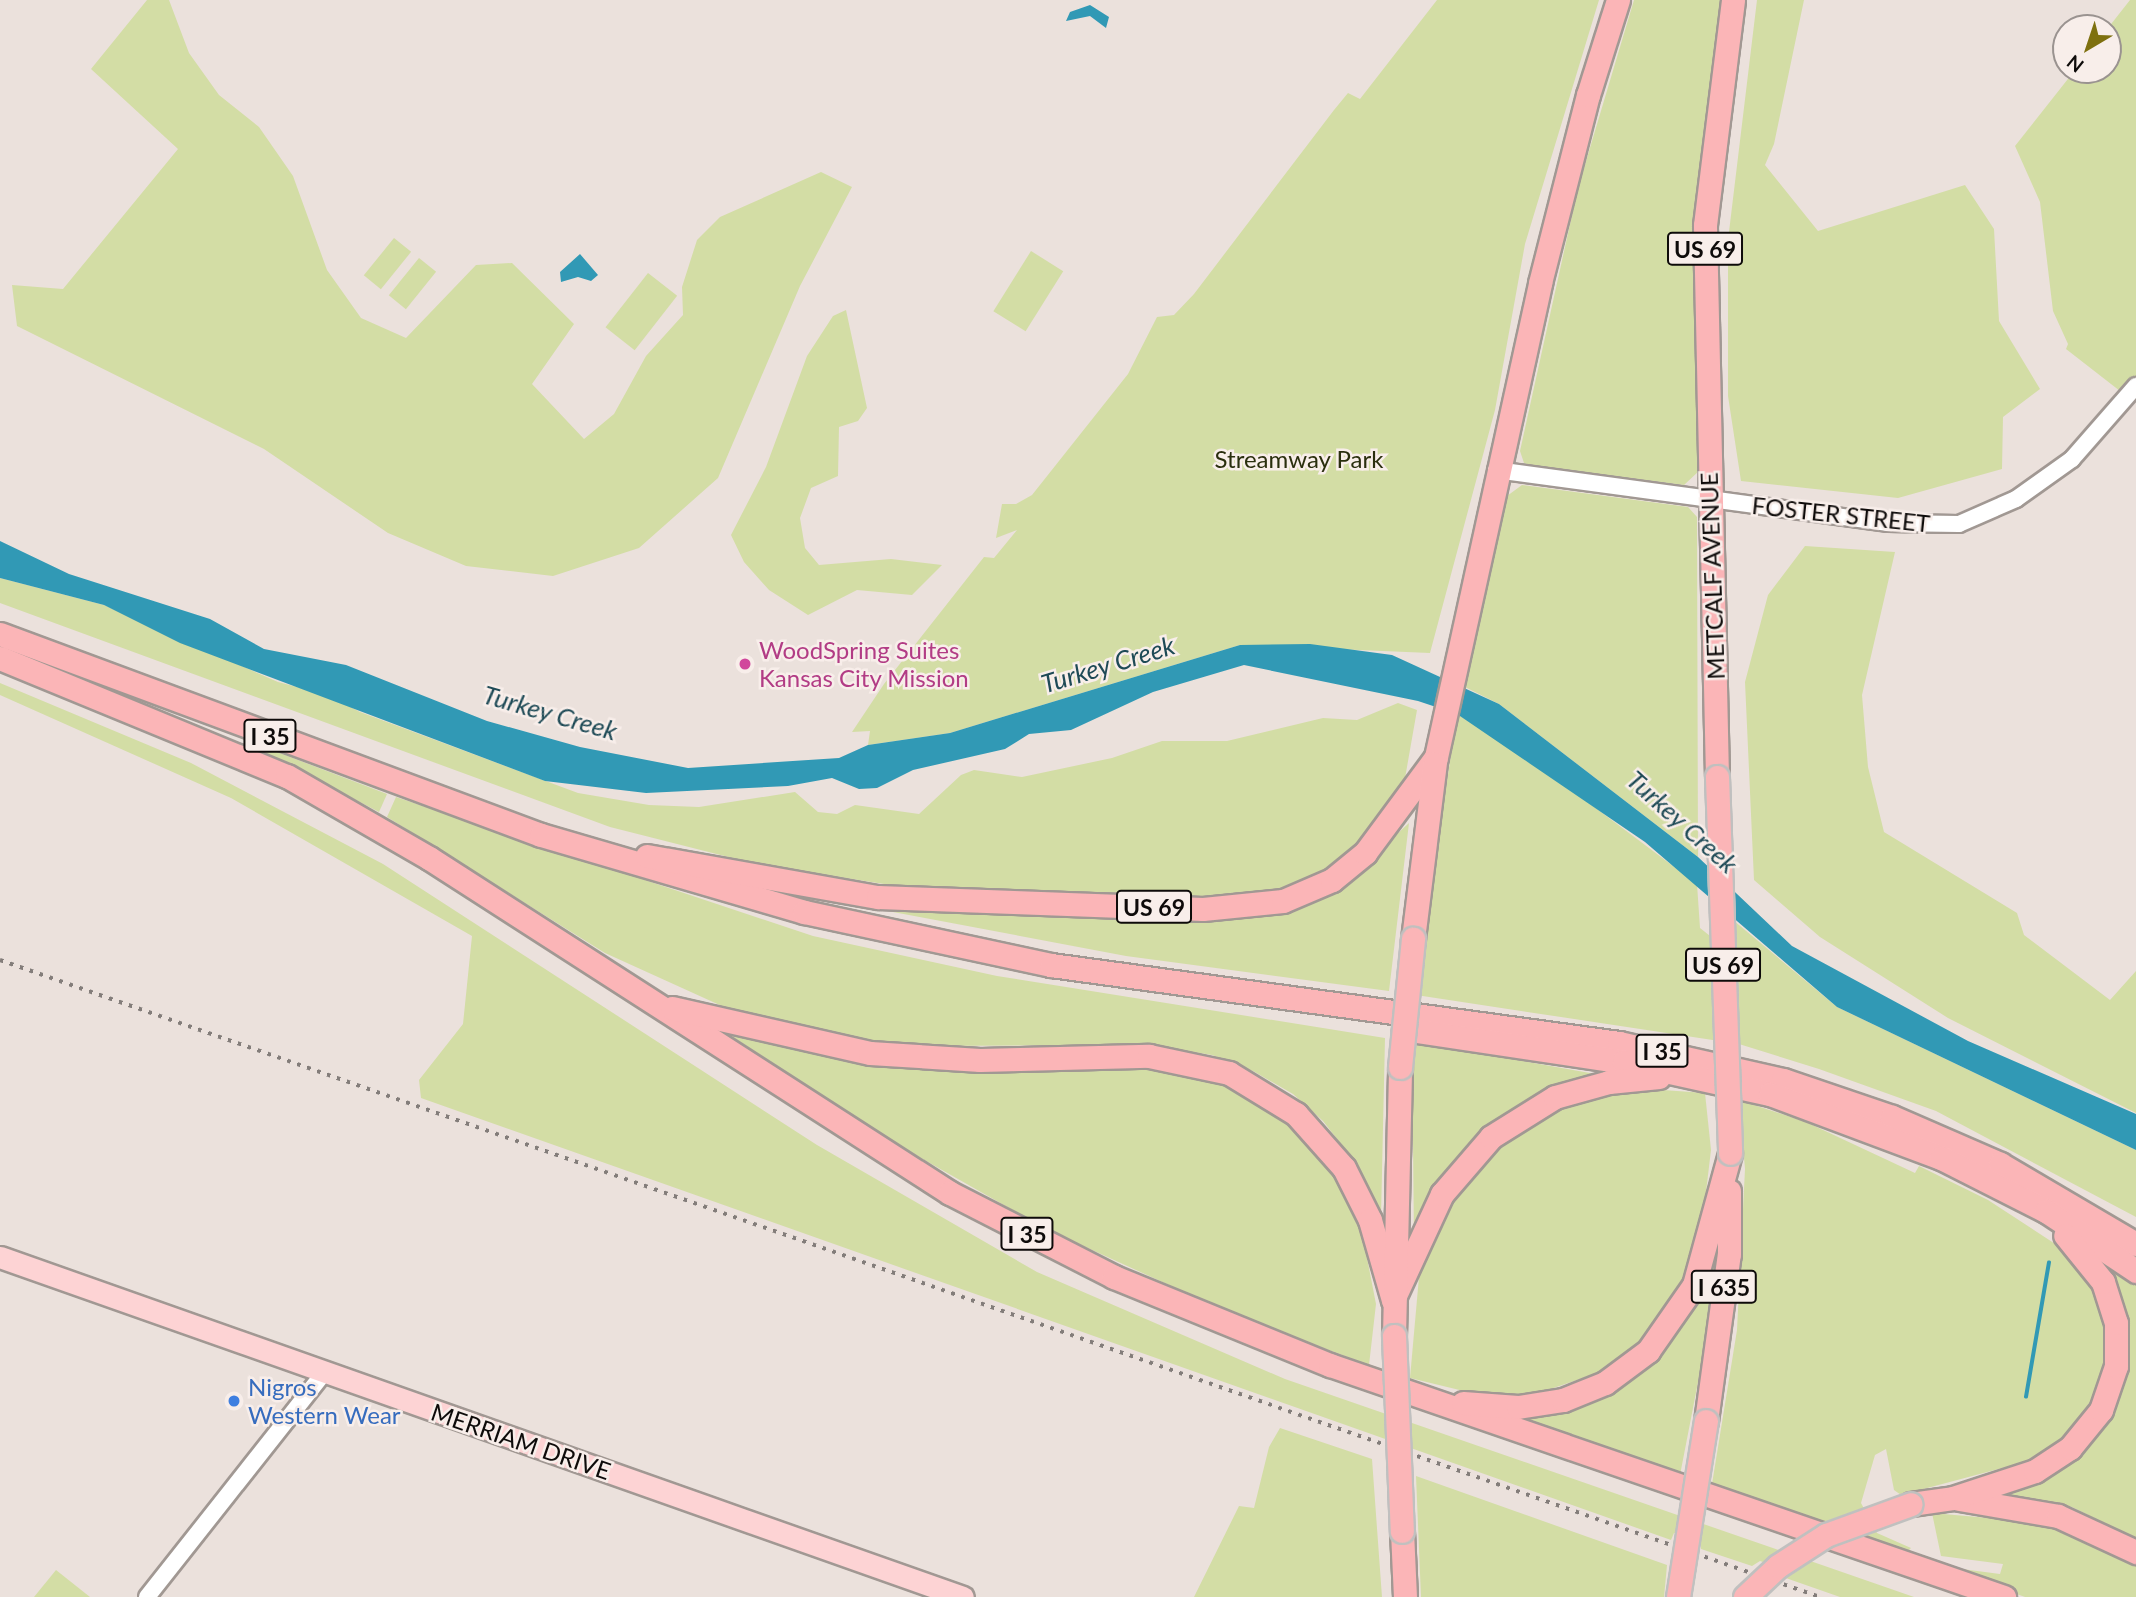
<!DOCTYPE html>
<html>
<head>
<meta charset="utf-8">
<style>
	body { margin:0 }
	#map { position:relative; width:2136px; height:1597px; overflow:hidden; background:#ebe1dc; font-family:Lato,sans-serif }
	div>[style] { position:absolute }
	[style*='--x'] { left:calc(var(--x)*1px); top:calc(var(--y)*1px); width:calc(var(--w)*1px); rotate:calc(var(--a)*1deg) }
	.green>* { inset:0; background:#d3dda5; transform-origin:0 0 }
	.water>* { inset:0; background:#3199b5 }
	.stream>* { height:3.5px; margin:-1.75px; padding:0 1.75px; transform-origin:1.75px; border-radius:1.75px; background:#3199b5 }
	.roads { filter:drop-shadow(2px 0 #a19893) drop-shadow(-2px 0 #a19893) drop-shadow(0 2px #a19893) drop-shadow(0 -2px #a19893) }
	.minor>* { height:16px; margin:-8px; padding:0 8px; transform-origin:8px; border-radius:8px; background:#fff }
	.major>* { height:21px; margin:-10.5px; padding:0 10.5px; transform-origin:10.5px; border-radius:10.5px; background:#fdd3d4 }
	.highway>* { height:23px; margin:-11.5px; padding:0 11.5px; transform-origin:11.5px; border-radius:11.5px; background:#fbb5b7 }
	.rail>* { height:3.5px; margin-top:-1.75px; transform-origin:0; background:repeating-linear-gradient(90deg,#837d7a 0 3.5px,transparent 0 10.5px) }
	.bridges { filter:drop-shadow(2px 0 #c0c0bf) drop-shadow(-2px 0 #c0c0bf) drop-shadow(0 2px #c0c0bf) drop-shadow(0 -2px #c0c0bf) }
	.highway-bridge>* { height:23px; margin:-11.5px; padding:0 11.5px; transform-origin:11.5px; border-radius:11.5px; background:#fbb5b7 }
	.dots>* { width:19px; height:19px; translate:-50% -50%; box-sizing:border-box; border:4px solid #f8eeea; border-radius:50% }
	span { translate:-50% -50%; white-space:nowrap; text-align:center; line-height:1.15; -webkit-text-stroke:5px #f8eeea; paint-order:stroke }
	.shield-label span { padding:2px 5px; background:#f8eeea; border:2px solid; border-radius:5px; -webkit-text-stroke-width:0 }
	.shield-label { font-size:23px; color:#0e0b0a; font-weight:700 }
	.park-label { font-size:24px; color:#2a2f0e }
	.street-label { font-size:24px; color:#0e0b0a }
	.hotel-label { font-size:24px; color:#b23c85 }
	.left { translate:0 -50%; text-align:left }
	.shop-label { font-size:24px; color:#366cbe }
	.water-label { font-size:26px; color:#1e4a56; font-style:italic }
	.north { position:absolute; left:2052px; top:14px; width:70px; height:70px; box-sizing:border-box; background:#f8eeea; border:2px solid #9a9390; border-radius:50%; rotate:219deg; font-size:19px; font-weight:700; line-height:28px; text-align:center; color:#0e0b0a }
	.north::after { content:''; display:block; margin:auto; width:24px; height:32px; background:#7e700f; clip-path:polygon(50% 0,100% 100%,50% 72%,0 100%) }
</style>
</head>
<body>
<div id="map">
	<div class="green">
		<i style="clip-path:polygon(147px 0,169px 0,189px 53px,219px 95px,259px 127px,293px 176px,327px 270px,361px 318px,406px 338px,476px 265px,512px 263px,574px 324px,532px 384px,584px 439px,614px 414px,646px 356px,683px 315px,682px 287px,697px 240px,720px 217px,821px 172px,852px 187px,800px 286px,718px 478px,639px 548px,553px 576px,466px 566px,388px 533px,264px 449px,17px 326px,12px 285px,63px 289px,178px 149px,91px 69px)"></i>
		<i style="clip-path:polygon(1437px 0,1599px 0,1525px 244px,1495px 410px,1430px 653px,1240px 645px,950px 733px,868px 745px,870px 731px,852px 732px,884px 684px,984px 557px,994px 558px,1017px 530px,996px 538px,1002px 504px,1016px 504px,1032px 495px,1128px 374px,1157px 317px,1174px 315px,1194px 294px,1334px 110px,1348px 93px,1360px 99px)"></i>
		<i style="clip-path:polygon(1634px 0,1723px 0,1700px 166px,1694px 328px,1699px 471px,1684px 485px,1532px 466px,1524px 463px,1520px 451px,1578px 188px)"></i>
		<i style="clip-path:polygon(1757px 0,1804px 0,1774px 144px,1765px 165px,1818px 231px,1965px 185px,1994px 229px,1999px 321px,2040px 389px,2003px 417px,2002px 469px,1898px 498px,1741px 481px,1728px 396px,1728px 240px)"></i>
		<i style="clip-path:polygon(2130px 0,2136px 0,2136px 379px,2120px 391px,2066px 349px,2068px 344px,2053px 311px,2040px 202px,2015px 146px,2075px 70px,2108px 70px,2108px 28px)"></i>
		<i style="left:394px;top:238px;width:22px;height:48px;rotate:39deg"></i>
		<i style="left:1031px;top:251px;width:38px;height:71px;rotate:32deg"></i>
		<i style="left:419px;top:258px;width:22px;height:48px;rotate:39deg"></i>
		<i style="left:648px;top:273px;width:37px;height:69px;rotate:38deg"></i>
		<i style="clip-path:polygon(846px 310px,867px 408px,858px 421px,839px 427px,838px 476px,811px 488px,800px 518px,805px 548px,819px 565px,891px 559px,942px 565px,912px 595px,857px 590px,808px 615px,769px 590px,744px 562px,731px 535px,766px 467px,807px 356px,833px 316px)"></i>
		<i style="clip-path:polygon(1522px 485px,1688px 507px,1697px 517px,1698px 857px,1499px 704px,1463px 686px,1507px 496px)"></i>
		<i style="clip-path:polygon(1805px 546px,1895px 552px,1862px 695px,1868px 767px,1884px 832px,2017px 913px,2024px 935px,2110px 1000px,2136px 971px,2136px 1113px,1948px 1018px,1820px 937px,1754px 880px,1745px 682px,1768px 595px)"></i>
		<i style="clip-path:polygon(0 578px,104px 605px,278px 682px,328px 695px,360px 712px,578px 793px,649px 805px,699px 807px,795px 792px,818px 812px,837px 814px,855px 805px,919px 814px,961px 775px,974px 770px,1022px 777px,1112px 758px,1162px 741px,1227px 741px,1323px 718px,1357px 720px,1398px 703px,1417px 710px,1404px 784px,1358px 845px,1319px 874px,1277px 892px,1221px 897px,897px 886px,756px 864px,610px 827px,0 603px)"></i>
		<i style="clip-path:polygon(0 683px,191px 763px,383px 864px,817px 1145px,1037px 1272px,1285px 1379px,1914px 1597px,1840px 1597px,1780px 1576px,1786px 1570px,1760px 1561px,1752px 1566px,1701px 1549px,1701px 1542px,1674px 1533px,1671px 1540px,421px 1098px,419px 1080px,463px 1024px,472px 936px,231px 798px,0 695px)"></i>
		<i style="clip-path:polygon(1457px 714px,1537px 764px,1697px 884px,1700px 928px,1734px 955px,1733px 920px,1837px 1007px,2136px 1150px,2136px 1217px,1936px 1111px,1819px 1069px,1739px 1044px,1416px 995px,1418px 985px,1423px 985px,1422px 949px)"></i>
		<i style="clip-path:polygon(264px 747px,387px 794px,379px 812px,262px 751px)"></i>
		<i style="clip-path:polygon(396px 797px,813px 936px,997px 976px,1385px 1038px,1381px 1217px,1351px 1157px,1323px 1121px,1293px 1094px,1253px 1071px,1212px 1055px,1149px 1045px,930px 1046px,868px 1040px,724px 1007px,605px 953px,387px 817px)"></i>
		<i style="clip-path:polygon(1409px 823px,1389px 991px,1126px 956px,877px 909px,878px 903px,1223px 917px,1360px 868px)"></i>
		<i style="clip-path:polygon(719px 1028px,850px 1060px,937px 1068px,1178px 1068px,1215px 1077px,1275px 1108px,1324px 1155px,1360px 1222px,1376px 1304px,1369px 1365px,1237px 1316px,1046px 1229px,905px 1149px)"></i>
		<i style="clip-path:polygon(1412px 1041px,1601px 1075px,1517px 1111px,1414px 1242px)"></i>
		<i style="clip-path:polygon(1635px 1088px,1705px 1093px,1711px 1150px,1703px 1217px,1688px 1273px,1646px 1339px,1609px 1369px,1536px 1394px,1476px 1394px,1410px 1378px,1419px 1277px,1454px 1192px,1518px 1128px,1572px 1101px)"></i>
		<i style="clip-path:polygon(1739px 1100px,1806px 1122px,1915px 1173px,1919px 1166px,1988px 1200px,2069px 1253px,2100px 1304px,2106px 1342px,2102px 1378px,2087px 1411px,2063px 1441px,2021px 1463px,1901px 1495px,1894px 1490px,1886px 1449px,1875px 1455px,1861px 1503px,1877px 1533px,1911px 1548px,1908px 1551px,1712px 1484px,1737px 1330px,1745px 1169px)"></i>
		<i style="clip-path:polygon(1713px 1246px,1717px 1246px,1705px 1346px,1680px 1475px,1519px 1417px,1607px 1389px)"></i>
		<i style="clip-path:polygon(2088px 1250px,2136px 1279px,2136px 1539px,2072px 1507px,2001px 1493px,2028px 1483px,2121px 1378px)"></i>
		<i style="clip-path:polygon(1280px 1428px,1372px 1459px,1382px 1597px,1194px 1597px,1239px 1506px,1254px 1508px,1269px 1447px)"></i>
		<i style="clip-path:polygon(1416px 1476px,1667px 1565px,1664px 1597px,1421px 1597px)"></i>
		<i style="clip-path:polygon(1932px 1513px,2045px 1523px,2107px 1547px,2136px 1564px,2136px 1597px,2025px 1597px,1939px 1566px,2000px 1574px,2003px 1564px,1941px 1556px)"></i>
		<i style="clip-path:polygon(56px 1570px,90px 1597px,34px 1597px)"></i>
	</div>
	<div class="water">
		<i style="clip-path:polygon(1090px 5px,1109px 17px,1106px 28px,1090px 16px,1066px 21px,1070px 12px)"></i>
		<i style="clip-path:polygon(580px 254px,598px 275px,591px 281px,578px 277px,561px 282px,560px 272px)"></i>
		<i style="clip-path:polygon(0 541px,69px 574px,210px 619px,264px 649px,346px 665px,487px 721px,580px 747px,688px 768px,839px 758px,868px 745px,950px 733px,1240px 645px,1310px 644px,1392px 655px,1499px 704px,1698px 857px,1792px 946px,1968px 1041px,2136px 1114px,2136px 1150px,1837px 1007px,1645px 842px,1457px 714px,1418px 701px,1244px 665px,1153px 692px,1071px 730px,1029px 734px,1005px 749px,913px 770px,877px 788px,859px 789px,832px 778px,788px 786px,646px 793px,545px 781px,180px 643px,104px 605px,0 578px)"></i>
	</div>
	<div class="stream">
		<i style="--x:2026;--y:1397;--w:136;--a:-80.3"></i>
	</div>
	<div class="roads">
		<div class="minor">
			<i style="--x:1496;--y:470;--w:396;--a:7.7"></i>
			<i style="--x:1888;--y:523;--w:71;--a:0.8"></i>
			<i style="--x:1959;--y:524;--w:62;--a:-23.7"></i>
			<i style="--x:2016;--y:499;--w:69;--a:-35.5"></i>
			<i style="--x:2072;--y:459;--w:97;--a:-48.8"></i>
			<i style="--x:147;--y:1597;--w:287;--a:-51.7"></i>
		</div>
		<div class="major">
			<i style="--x:0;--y:1257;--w:1021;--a:19.45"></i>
		</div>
		<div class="highway">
			<i style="--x:0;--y:634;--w:577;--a:20.38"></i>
			<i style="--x:541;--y:835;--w:274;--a:16.3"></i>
			<i style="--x:804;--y:912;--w:253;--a:12.1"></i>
			<i style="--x:1051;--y:965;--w:573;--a:7.82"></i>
			<i style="--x:1619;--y:1043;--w:168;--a:12.7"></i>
			<i style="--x:1783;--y:1080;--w:115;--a:18.7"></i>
			<i style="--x:1892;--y:1117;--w:118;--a:23.5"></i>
			<i style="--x:2000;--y:1164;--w:158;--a:30.5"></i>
			<i style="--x:0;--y:658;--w:310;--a:22.4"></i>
			<i style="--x:287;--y:776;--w:164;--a:30"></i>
			<i style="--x:429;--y:858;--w:619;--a:32.74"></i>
			<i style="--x:950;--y:1193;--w:184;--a:27.1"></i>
			<i style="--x:1114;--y:1277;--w:233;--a:22.2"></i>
			<i style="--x:1330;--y:1365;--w:713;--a:18.99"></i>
			<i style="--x:1717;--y:777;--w:552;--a:-91.25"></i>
			<i style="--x:1705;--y:225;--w:227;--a:-82.9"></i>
			<i style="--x:647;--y:856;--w:235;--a:10.1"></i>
			<i style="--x:878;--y:897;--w:325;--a:2.1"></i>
			<i style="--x:1203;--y:909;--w:80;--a:-5.7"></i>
			<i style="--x:1283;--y:901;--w:53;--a:-23.2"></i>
			<i style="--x:1332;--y:880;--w:43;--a:-39.3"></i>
			<i style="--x:1365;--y:853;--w:119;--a:-53.5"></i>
			<i style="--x:1436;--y:757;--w:485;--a:-77.6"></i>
			<i style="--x:1540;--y:283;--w:194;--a:-75.7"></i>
			<i style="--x:1588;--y:95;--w:100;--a:-72.5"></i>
			<i style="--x:1413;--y:939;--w:177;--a:-82.9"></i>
			<i style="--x:672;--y:1008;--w:203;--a:12.8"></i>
			<i style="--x:870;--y:1053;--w:110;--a:3.6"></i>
			<i style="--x:980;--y:1060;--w:169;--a:-1.4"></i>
			<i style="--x:1149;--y:1056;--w:82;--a:12"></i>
			<i style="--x:1229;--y:1073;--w:79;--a:31.5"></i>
			<i style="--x:1296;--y:1114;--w:72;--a:48.4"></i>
			<i style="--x:1344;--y:1168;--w:58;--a:63.4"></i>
			<i style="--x:1370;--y:1220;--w:83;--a:74"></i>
			<i style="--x:1404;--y:1029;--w:222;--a:8.5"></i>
			<i style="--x:1624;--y:1062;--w:149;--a:12.4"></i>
			<i style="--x:1770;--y:1094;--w:183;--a:20.5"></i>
			<i style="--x:1941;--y:1158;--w:118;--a:26.8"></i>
			<i style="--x:2046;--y:1211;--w:108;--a:33.7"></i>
			<i style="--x:1393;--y:1300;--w:117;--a:-65.2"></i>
			<i style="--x:1442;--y:1194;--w:75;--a:-49.3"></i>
			<i style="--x:1491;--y:1137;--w:75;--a:-32"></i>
			<i style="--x:1555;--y:1097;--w:56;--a:-15.5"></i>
			<i style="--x:1609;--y:1082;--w:50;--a:-5.7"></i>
			<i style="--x:1394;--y:1336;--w:269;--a:-88.7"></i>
			<i style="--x:1463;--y:1403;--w:55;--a:4.2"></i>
			<i style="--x:1518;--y:1407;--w:46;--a:-8.8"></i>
			<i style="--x:1563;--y:1400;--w:45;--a:-22"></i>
			<i style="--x:1605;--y:1383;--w:54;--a:-36.7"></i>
			<i style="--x:1648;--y:1351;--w:80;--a:-55.1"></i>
			<i style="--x:1694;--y:1285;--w:137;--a:-74.7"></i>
			<i style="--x:1706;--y:1421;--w:169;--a:-82.2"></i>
			<i style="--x:1729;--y:1254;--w:63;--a:-90"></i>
			<i style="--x:1959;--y:1499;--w:100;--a:9.7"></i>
			<i style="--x:2058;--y:1516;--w:86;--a:24.8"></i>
			<i style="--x:1911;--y:1504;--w:42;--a:-8.1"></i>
			<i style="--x:1953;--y:1498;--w:86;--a:-18.2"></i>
			<i style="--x:2035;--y:1471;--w:42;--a:-33.3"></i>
			<i style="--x:2070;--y:1448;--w:49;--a:-50.8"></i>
			<i style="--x:2101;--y:1410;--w:46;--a:-71.2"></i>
			<i style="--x:2116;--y:1366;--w:43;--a:-90"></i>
			<i style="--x:2116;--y:1323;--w:43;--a:-107.6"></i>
			<i style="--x:2103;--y:1282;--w:60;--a:-129"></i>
			<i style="--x:1402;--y:1531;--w:66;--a:87.4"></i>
		</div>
	</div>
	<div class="rail">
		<i style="--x:0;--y:960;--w:1928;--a:19.29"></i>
	</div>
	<div class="bridges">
		<div class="highway-bridge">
			<i style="--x:1717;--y:777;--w:376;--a:88"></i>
			<i style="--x:1400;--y:1067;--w:129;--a:-84.2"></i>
			<i style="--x:1394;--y:1336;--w:195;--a:87.7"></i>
			<i style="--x:1678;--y:1597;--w:178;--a:-81"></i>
			<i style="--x:1745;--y:1597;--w:45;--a:-43.2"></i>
			<i style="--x:1778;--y:1566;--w:57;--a:-32.9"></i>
			<i style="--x:1826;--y:1535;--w:90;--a:-20"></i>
		</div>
	</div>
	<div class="dots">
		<i style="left:745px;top:664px;background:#d1479c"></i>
		<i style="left:234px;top:1401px;background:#3f7fe0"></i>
	</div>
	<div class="shield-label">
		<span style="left:1705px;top:249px">US 69</span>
		<span style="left:270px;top:736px">I 35</span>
		<span style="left:1154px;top:907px">US 69</span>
		<span style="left:1723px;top:965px">US 69</span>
		<span style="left:1662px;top:1051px">I 35</span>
		<span style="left:1027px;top:1234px">I 35</span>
		<span style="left:1724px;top:1287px">I 635</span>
	</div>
	<div class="park-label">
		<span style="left:1299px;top:459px">Streamway Park</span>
	</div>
	<div class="street-label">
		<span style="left:1841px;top:514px;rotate:6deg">FOSTER STREET</span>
		<span style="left:1712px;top:576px;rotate:-92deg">METCALF AVENUE</span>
		<span style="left:521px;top:1441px;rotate:19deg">MERRIAM DRIVE</span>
	</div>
	<div class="hotel-label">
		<span class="left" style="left:759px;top:664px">WoodSpring Suites<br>Kansas City Mission</span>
	</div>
	<div class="shop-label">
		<span class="left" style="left:248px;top:1401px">Nigros<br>Western Wear</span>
	</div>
	<div class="water-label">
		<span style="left:1108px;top:665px;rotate:-17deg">Turkey Creek</span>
		<span style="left:550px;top:713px;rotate:16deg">Turkey Creek</span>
		<span style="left:1682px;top:822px;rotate:42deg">Turkey Creek</span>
	</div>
	<div class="north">N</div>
</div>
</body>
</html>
